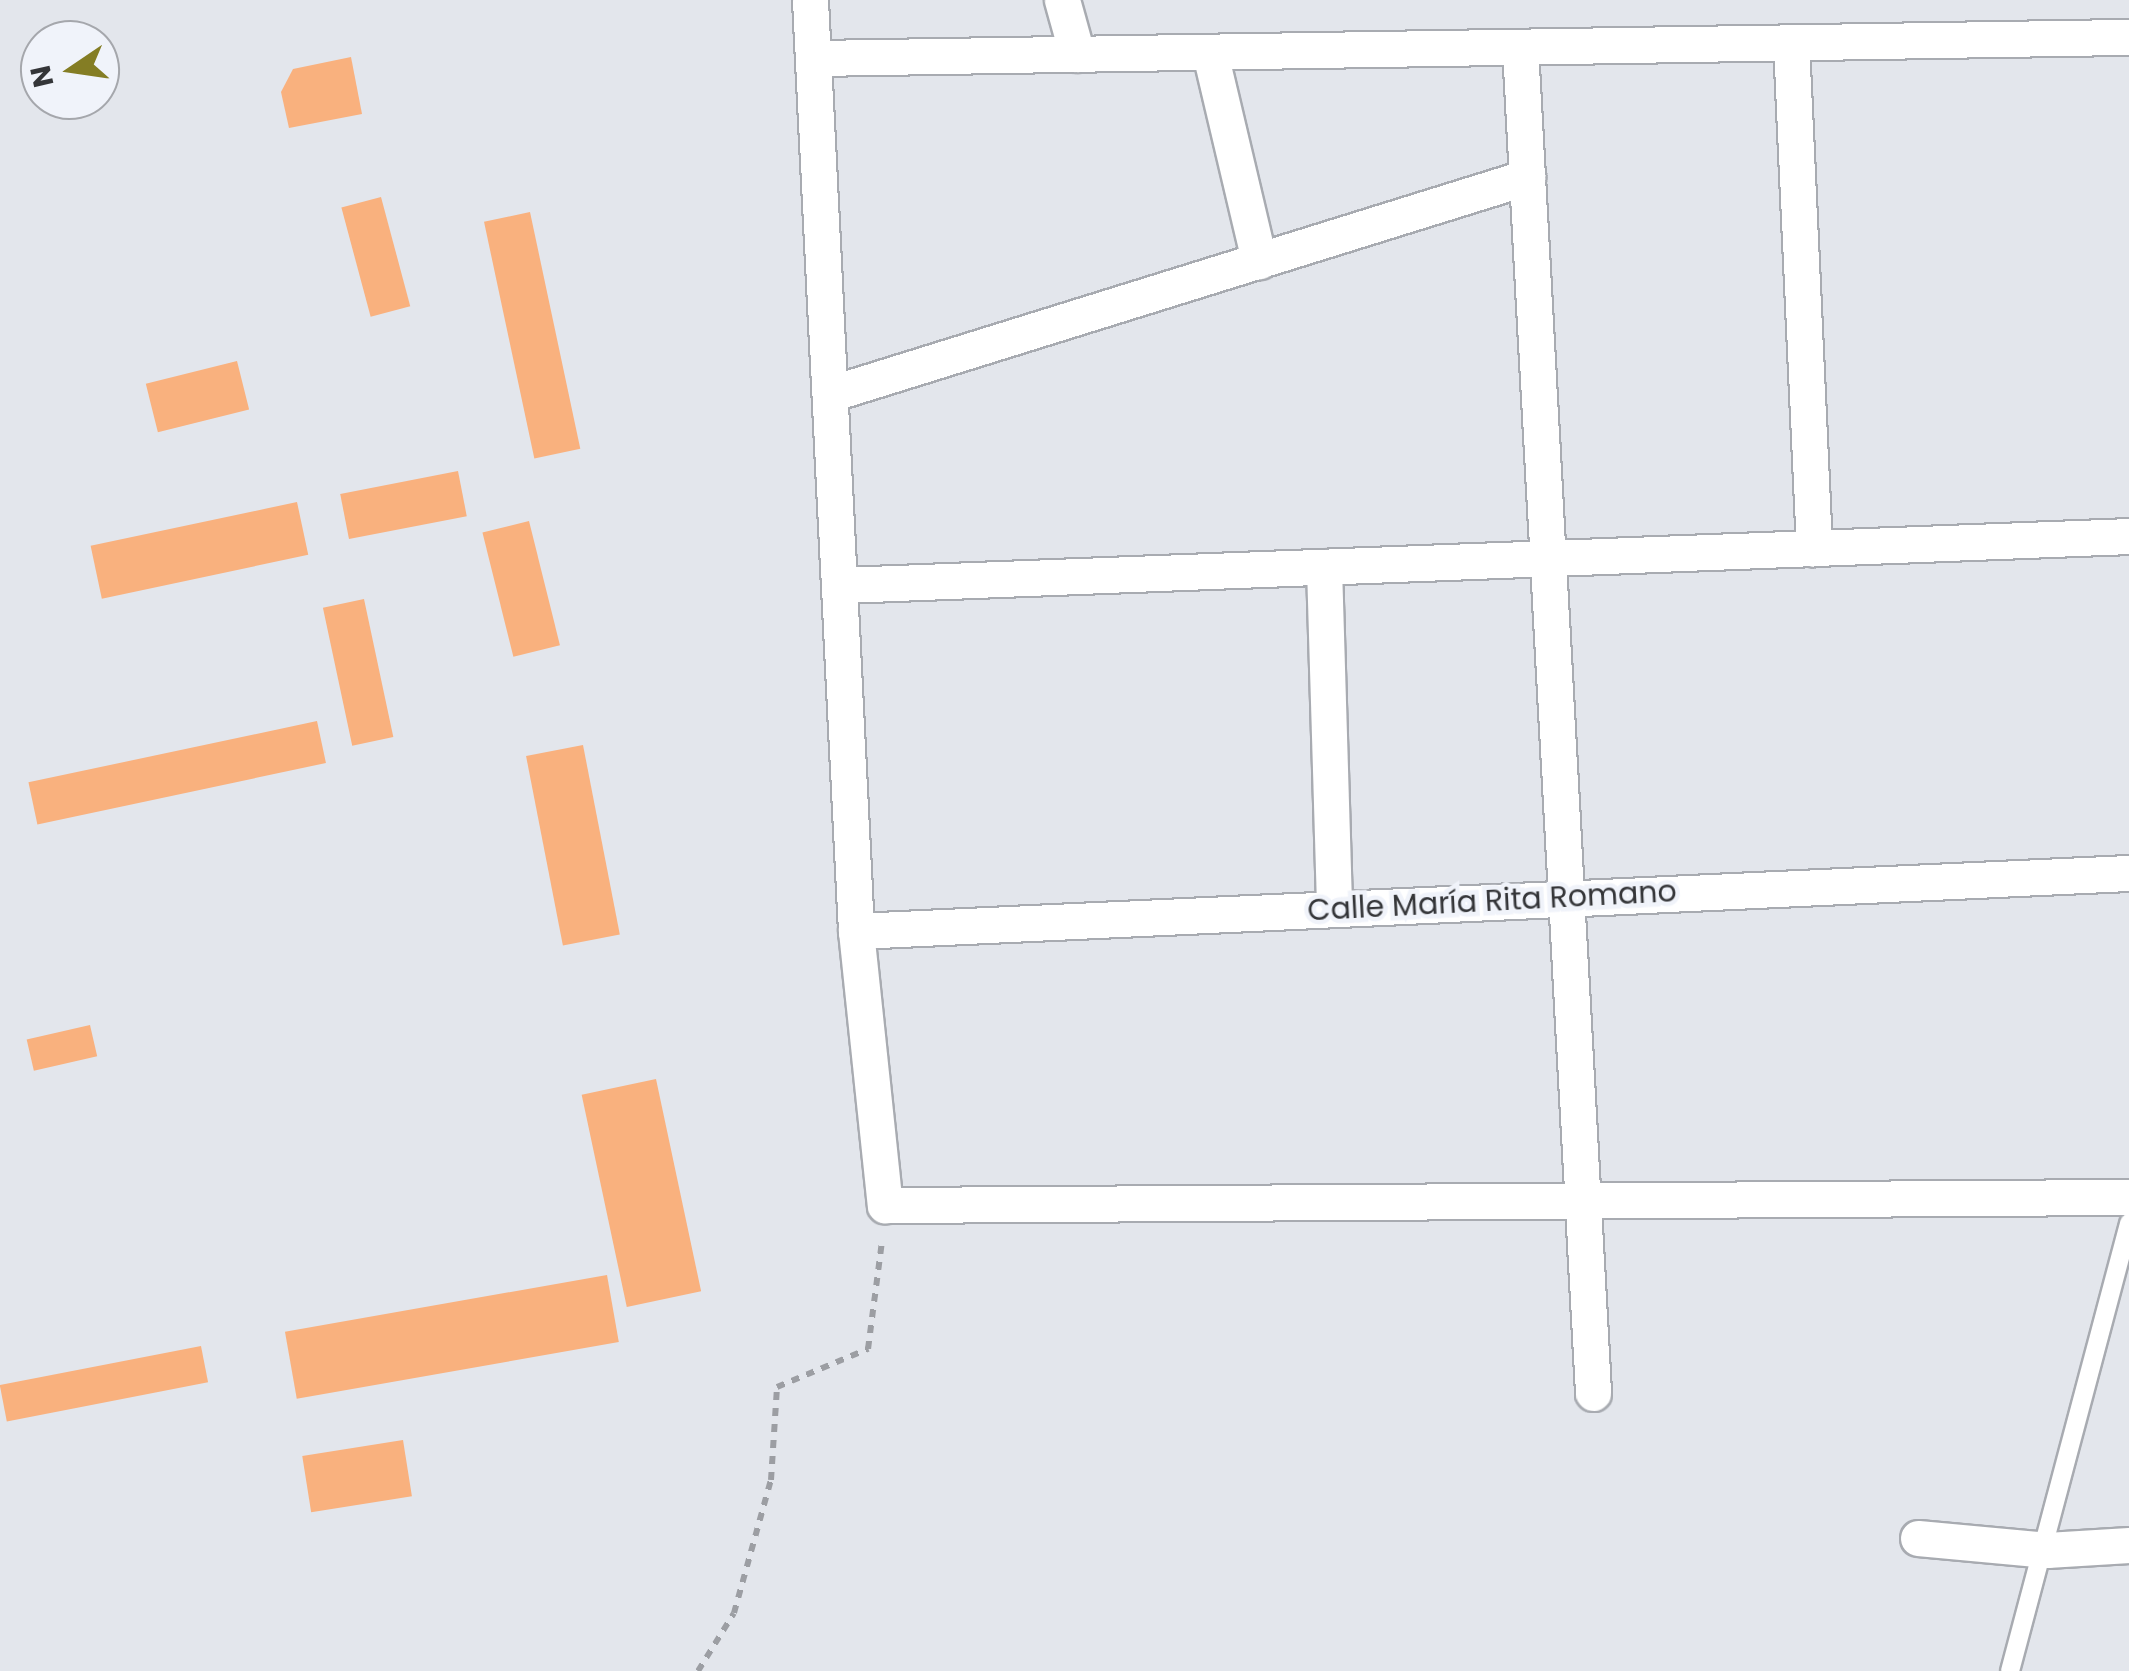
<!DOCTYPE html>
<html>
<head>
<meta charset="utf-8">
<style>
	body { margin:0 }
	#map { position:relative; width:2129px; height:1671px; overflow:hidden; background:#e3e6ec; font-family:Poppins,sans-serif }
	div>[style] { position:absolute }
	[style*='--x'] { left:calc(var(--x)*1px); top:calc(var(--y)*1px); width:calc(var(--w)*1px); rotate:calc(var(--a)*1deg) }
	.building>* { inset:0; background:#f9b17e; transform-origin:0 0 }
	.path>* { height:6px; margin-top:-3px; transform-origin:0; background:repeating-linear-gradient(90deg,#9c9ea3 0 8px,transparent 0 16px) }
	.roads { filter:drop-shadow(2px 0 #a8abb1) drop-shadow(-2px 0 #a8abb1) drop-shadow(0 2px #a8abb1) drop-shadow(0 -2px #a8abb1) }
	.lane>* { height:18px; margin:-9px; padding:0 9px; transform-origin:9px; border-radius:9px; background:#fff }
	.street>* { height:35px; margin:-17.5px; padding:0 17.5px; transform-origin:17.5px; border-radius:17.5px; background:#fff }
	span { translate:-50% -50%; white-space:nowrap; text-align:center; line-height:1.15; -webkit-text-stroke:9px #f0f3fa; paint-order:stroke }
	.street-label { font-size:30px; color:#343538 }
	.north { position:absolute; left:20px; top:20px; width:100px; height:100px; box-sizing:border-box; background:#f0f3fa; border:2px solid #a5a7ac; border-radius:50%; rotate:257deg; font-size:28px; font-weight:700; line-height:40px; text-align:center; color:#343538 }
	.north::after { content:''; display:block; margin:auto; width:35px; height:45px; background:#847d24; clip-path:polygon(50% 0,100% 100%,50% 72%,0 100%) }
</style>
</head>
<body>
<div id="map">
	<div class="building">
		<i style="clip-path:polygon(351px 57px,362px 114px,289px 128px,281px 92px,293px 69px)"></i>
		<i style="left:381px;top:197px;width:113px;height:41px;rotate:75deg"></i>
		<i style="left:530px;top:212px;width:242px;height:47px;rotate:78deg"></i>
		<i style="left:237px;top:361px;width:50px;height:94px;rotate:76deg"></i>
		<i style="left:458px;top:471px;width:46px;height:120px;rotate:79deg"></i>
		<i style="left:297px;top:502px;width:54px;height:211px;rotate:78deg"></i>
		<i style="left:529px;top:521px;width:128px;height:48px;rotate:76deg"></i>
		<i style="left:364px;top:599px;width:141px;height:42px;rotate:78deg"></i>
		<i style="left:317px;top:721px;width:43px;height:295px;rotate:78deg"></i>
		<i style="left:583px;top:745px;width:193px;height:58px;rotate:79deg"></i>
		<i style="left:90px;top:1025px;width:32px;height:65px;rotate:77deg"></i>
		<i style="left:656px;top:1079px;width:217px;height:76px;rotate:78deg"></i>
		<i style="left:607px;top:1275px;width:68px;height:327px;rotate:80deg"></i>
		<i style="left:201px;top:1346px;width:37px;height:205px;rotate:79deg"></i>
		<i style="left:403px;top:1440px;width:57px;height:102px;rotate:81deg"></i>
	</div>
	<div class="path">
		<i style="--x:698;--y:1671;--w:68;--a:-58.2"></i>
		<i style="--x:734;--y:1613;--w:138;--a:-74.5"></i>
		<i style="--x:771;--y:1480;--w:93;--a:-86.3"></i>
		<i style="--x:777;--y:1387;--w:99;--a:-22.7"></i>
		<i style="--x:868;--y:1349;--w:109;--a:-82.6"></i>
	</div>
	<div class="roads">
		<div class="lane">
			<i style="--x:2010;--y:1671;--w:464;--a:-75.1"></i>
		</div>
		<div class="street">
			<i style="--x:810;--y:0;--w:932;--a:87.17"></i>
			<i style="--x:856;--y:931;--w:276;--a:84"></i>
			<i style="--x:885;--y:1205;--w:1244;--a:-0.37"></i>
			<i style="--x:1062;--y:0;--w:56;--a:74.5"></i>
			<i style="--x:1791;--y:43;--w:506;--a:87.39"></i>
			<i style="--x:1520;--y:48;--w:1347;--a:86.89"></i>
			<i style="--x:1210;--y:53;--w:214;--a:76.7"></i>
			<i style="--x:815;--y:58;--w:1314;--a:-0.92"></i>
			<i style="--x:836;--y:392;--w:724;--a:-17.28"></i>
			<i style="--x:1324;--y:567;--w:341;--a:88.3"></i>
			<i style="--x:843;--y:585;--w:1287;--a:-2.18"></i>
			<i style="--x:856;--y:931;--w:1274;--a:-2.61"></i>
			<i style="--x:1918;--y:1538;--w:130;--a:5.3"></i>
			<i style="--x:2047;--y:1550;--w:82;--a:-3.5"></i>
		</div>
	</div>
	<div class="street-label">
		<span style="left:1492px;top:901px;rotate:-3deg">Calle María Rita Romano</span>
	</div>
	<div class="north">N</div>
</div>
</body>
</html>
